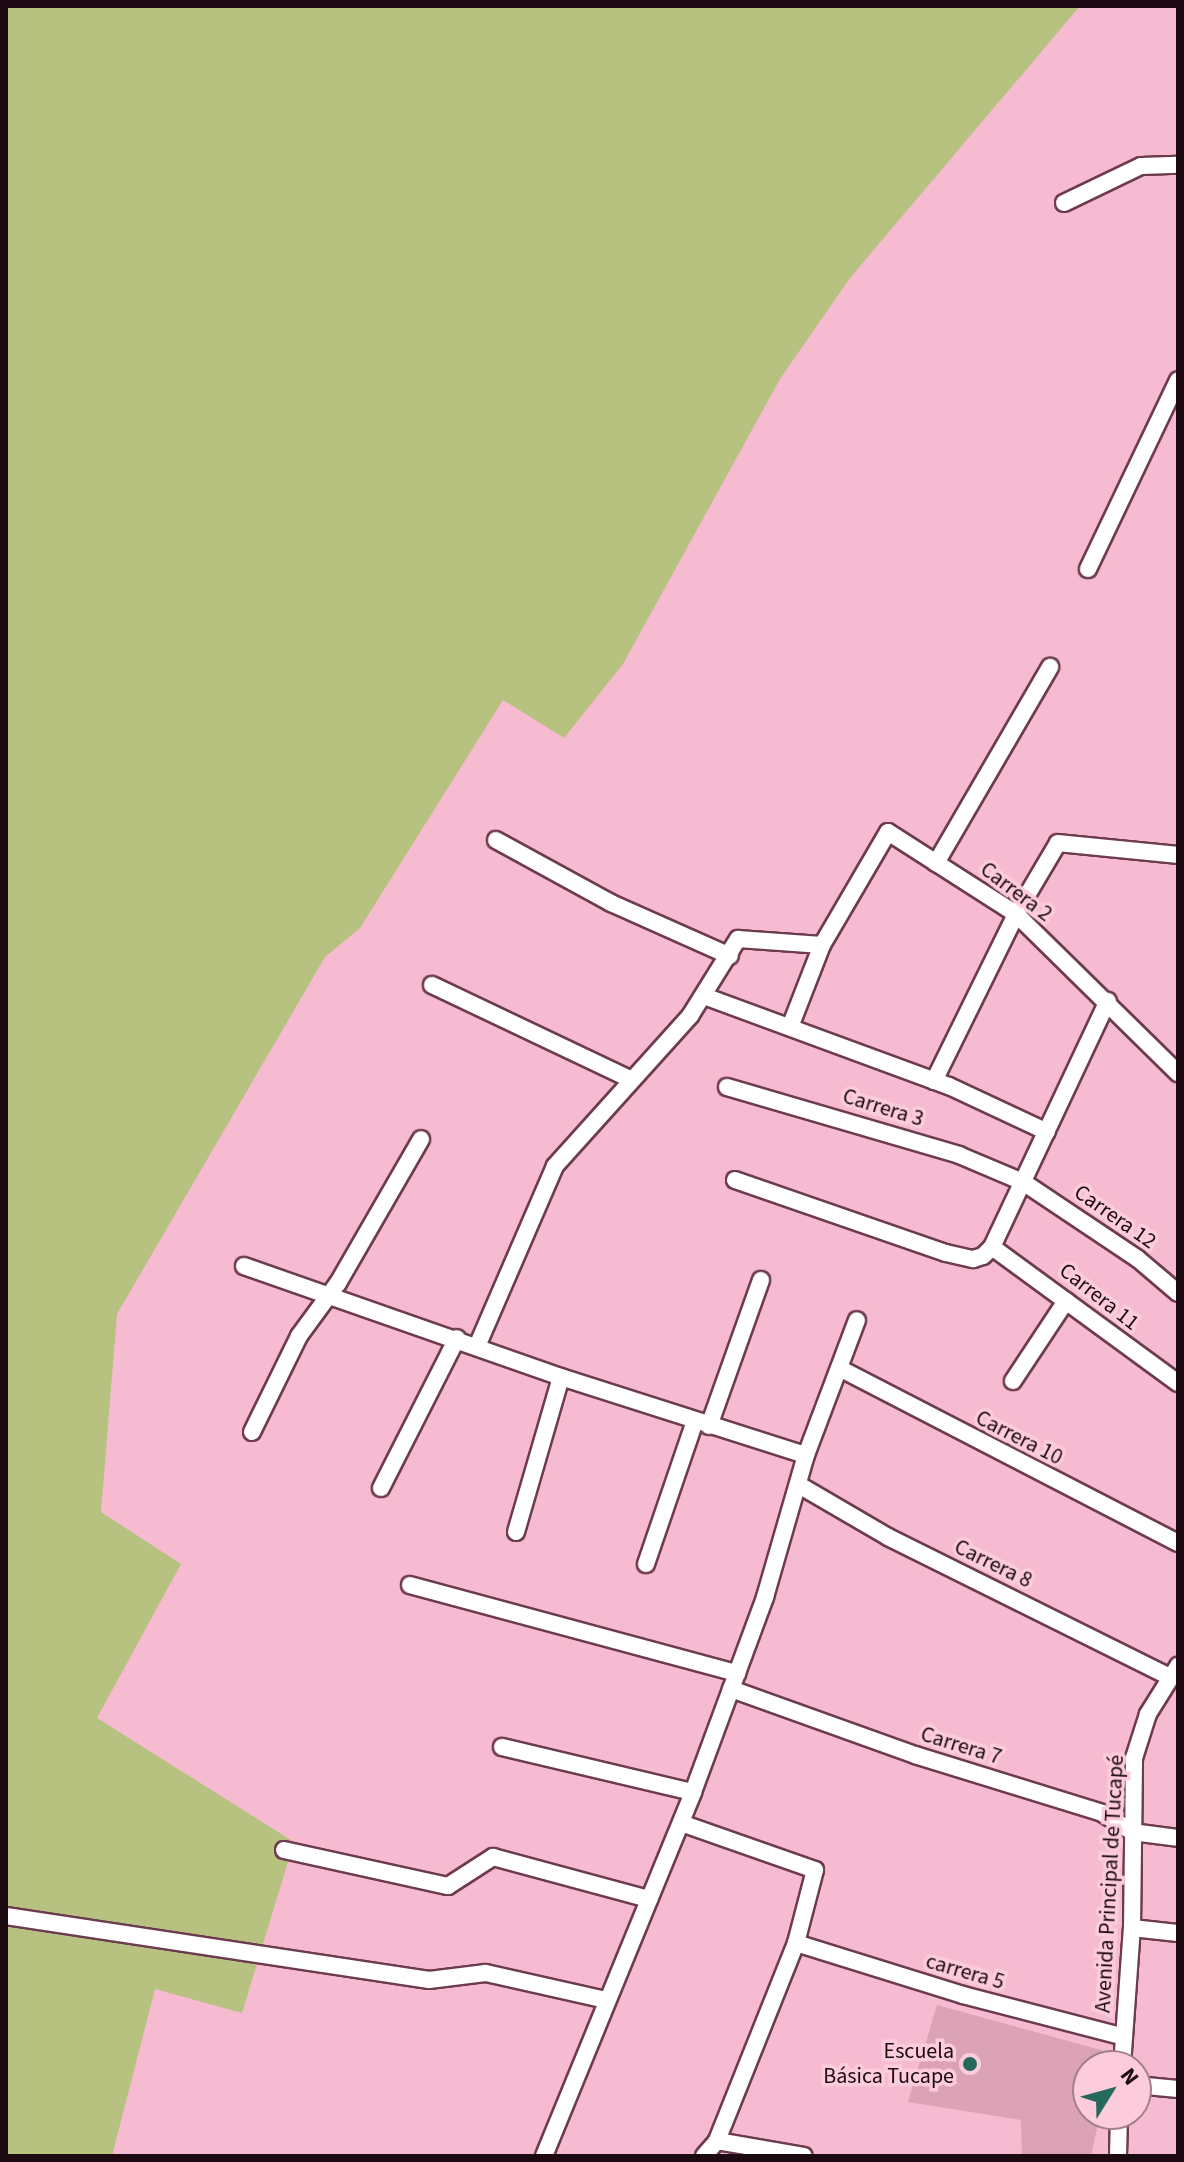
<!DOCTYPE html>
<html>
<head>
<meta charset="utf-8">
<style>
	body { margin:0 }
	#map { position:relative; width:1184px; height:2162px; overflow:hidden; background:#f6bbd0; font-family:"Source Sans 3",sans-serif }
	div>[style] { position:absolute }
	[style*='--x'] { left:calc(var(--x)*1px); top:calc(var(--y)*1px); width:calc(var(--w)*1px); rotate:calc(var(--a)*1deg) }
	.green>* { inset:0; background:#b7c180 }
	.building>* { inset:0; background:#dca2b6 }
	.roads { filter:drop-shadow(2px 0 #6d3b4f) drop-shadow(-2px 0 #6d3b4f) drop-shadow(0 2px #6d3b4f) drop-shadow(0 -2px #6d3b4f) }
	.minor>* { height:16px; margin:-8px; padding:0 8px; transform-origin:8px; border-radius:8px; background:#fff }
	.dots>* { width:22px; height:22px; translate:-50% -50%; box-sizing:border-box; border:4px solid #fcccdd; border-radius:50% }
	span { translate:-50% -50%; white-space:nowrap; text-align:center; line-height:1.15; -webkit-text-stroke:7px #fcccdd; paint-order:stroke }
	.street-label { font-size:22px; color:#1d0912 }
	.poi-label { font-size:22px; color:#1d0912 }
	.right { translate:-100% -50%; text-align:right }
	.frame { position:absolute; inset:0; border:8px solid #1d0912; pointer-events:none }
	.north { position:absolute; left:1072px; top:2050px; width:80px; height:80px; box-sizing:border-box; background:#fcccdd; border:2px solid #a37e8c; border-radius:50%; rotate:53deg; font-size:22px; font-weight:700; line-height:32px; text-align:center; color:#1d0912 }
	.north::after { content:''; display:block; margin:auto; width:28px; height:36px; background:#25695a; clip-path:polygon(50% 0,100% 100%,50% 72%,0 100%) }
</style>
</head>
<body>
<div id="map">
	<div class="green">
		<i style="clip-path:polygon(6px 6px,1080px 6px,850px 278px,780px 379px,623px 664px,564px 738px,503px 700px,360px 928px,325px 957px,117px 1314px,101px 1512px,181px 1564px,97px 1718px,294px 1842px,242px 2013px,155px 1989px,112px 2156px,6px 2156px)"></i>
	</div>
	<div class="building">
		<i style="clip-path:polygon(937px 2005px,1101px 2050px,1111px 2066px,1088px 2066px,1088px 2114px,1100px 2114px,1091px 2156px,1022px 2156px,1021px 2120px,908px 2102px)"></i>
	</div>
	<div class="roads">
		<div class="minor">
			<i style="--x:1064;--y:203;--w:85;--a:-25.7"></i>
			<i style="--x:1141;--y:166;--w:37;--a:-2"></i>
			<i style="--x:1088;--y:569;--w:209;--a:-64.5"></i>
			<i style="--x:496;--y:840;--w:131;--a:28.7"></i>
			<i style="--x:611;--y:903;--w:130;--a:24"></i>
			<i style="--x:936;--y:863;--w:227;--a:-59.8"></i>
			<i style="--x:432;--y:985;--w:219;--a:25.4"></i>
			<i style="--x:704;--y:996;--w:261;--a:20.2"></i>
			<i style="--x:949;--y:1086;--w:108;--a:25.1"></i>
			<i style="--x:790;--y:1027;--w:88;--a:-68.7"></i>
			<i style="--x:934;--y:1081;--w:186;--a:-63.8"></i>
			<i style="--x:1016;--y:914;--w:82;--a:-59.4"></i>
			<i style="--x:1058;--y:843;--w:121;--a:5.7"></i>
			<i style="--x:727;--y:1087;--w:242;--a:16.3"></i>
			<i style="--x:959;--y:1155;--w:69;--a:22.9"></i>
			<i style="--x:1023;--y:1182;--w:138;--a:33.8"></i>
			<i style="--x:1138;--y:1259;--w:52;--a:40.4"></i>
			<i style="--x:735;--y:1180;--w:223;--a:19.1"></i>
			<i style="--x:946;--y:1253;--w:28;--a:13"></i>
			<i style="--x:973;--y:1259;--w:10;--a:-17"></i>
			<i style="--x:983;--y:1256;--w:13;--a:-45"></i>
			<i style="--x:992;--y:1247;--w:272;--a:-64.8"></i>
			<i style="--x:992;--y:1247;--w:230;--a:36.2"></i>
			<i style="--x:244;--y:1266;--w:336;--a:19.3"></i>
			<i style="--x:561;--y:1377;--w:257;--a:17.7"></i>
			<i style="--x:478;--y:1344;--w:194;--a:-66.6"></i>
			<i style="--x:555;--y:1166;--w:202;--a:-48"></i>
			<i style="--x:690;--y:1016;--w:91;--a:-58.1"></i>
			<i style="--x:738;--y:939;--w:84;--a:4.1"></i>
			<i style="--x:822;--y:945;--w:131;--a:-59.7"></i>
			<i style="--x:888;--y:832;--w:152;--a:32.6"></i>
			<i style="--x:1016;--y:914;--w:227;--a:44.5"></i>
			<i style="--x:841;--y:1369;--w:379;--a:27.3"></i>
			<i style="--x:1013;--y:1381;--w:96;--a:-56.5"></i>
			<i style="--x:709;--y:1426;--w:155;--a:-70.4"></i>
			<i style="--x:252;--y:1432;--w:107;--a:-63.9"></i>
			<i style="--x:299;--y:1336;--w:66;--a:-53.7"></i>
			<i style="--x:338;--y:1283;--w:166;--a:-60"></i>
			<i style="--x:799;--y:1485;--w:103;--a:30.3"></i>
			<i style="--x:888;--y:1537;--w:315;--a:26.4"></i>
			<i style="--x:381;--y:1488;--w:168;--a:-63.1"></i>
			<i style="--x:516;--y:1532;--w:161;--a:-73.8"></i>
			<i style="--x:646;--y:1564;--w:151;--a:-71.1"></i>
			<i style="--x:410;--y:1585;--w:339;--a:15.1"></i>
			<i style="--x:731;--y:1689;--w:195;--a:19.7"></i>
			<i style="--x:915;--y:1755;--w:196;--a:17.2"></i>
			<i style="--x:1102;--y:1813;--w:36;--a:32"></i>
			<i style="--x:1132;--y:1832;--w:46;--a:7.4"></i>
			<i style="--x:502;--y:1747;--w:196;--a:13.3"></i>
			<i style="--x:681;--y:1823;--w:142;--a:19.3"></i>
			<i style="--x:815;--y:1870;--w:75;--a:104.6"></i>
			<i style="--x:796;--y:1943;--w:213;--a:111.8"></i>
			<i style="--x:717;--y:2141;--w:20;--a:131"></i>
			<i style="--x:284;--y:1850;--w:168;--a:12.4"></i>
			<i style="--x:448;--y:1886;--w:54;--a:-32.8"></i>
			<i style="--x:493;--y:1857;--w:162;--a:15.1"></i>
			<i style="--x:6;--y:1916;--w:428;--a:8.6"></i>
			<i style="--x:429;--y:1980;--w:57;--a:-7"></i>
			<i style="--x:486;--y:1973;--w:123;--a:12.7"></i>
			<i style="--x:1132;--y:1928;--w:46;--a:6.2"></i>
			<i style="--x:796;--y:1943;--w:175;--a:17.3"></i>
			<i style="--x:963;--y:1995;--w:166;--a:14.6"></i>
			<i style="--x:1122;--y:2066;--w:138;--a:-85.9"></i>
			<i style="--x:1132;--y:1928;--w:170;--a:-89.3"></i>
			<i style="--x:1134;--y:1758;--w:46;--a:-72.3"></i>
			<i style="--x:1148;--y:1714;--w:57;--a:-58"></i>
			<i style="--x:1136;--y:2085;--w:42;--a:5.4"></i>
			<i style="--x:717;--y:2141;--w:88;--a:9.8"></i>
			<i style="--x:544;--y:2156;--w:393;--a:-67.7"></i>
			<i style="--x:693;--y:1792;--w:208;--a:-69.7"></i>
			<i style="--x:765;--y:1597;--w:148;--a:-73.9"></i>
			<i style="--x:806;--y:1455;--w:144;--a:-69.3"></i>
			<i style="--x:1118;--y:2156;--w:42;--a:-88.6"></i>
		</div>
	</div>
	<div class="dots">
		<i style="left:970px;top:2064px;background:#25695a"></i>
	</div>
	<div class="street-label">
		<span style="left:1016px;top:892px;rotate:37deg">Carrera 2</span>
		<span style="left:883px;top:1108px;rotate:17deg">Carrera 3</span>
		<span style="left:1115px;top:1217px;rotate:35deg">Carrera 12</span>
		<span style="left:1099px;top:1297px;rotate:38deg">Carrera 11</span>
		<span style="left:1019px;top:1438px;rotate:27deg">Carrera 10</span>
		<span style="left:993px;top:1564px;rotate:26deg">Carrera 8</span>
		<span style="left:961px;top:1746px;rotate:17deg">Carrera 7</span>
		<span style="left:1110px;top:1884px;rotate:-87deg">Avenida Principal de Tucapé</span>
		<span style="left:965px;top:1972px;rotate:16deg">carrera 5</span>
	</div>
	<div class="poi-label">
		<span class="right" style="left:954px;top:2064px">Escuela<br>Básica Tucape</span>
	</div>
	<div class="frame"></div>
	<div class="north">N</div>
</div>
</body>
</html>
